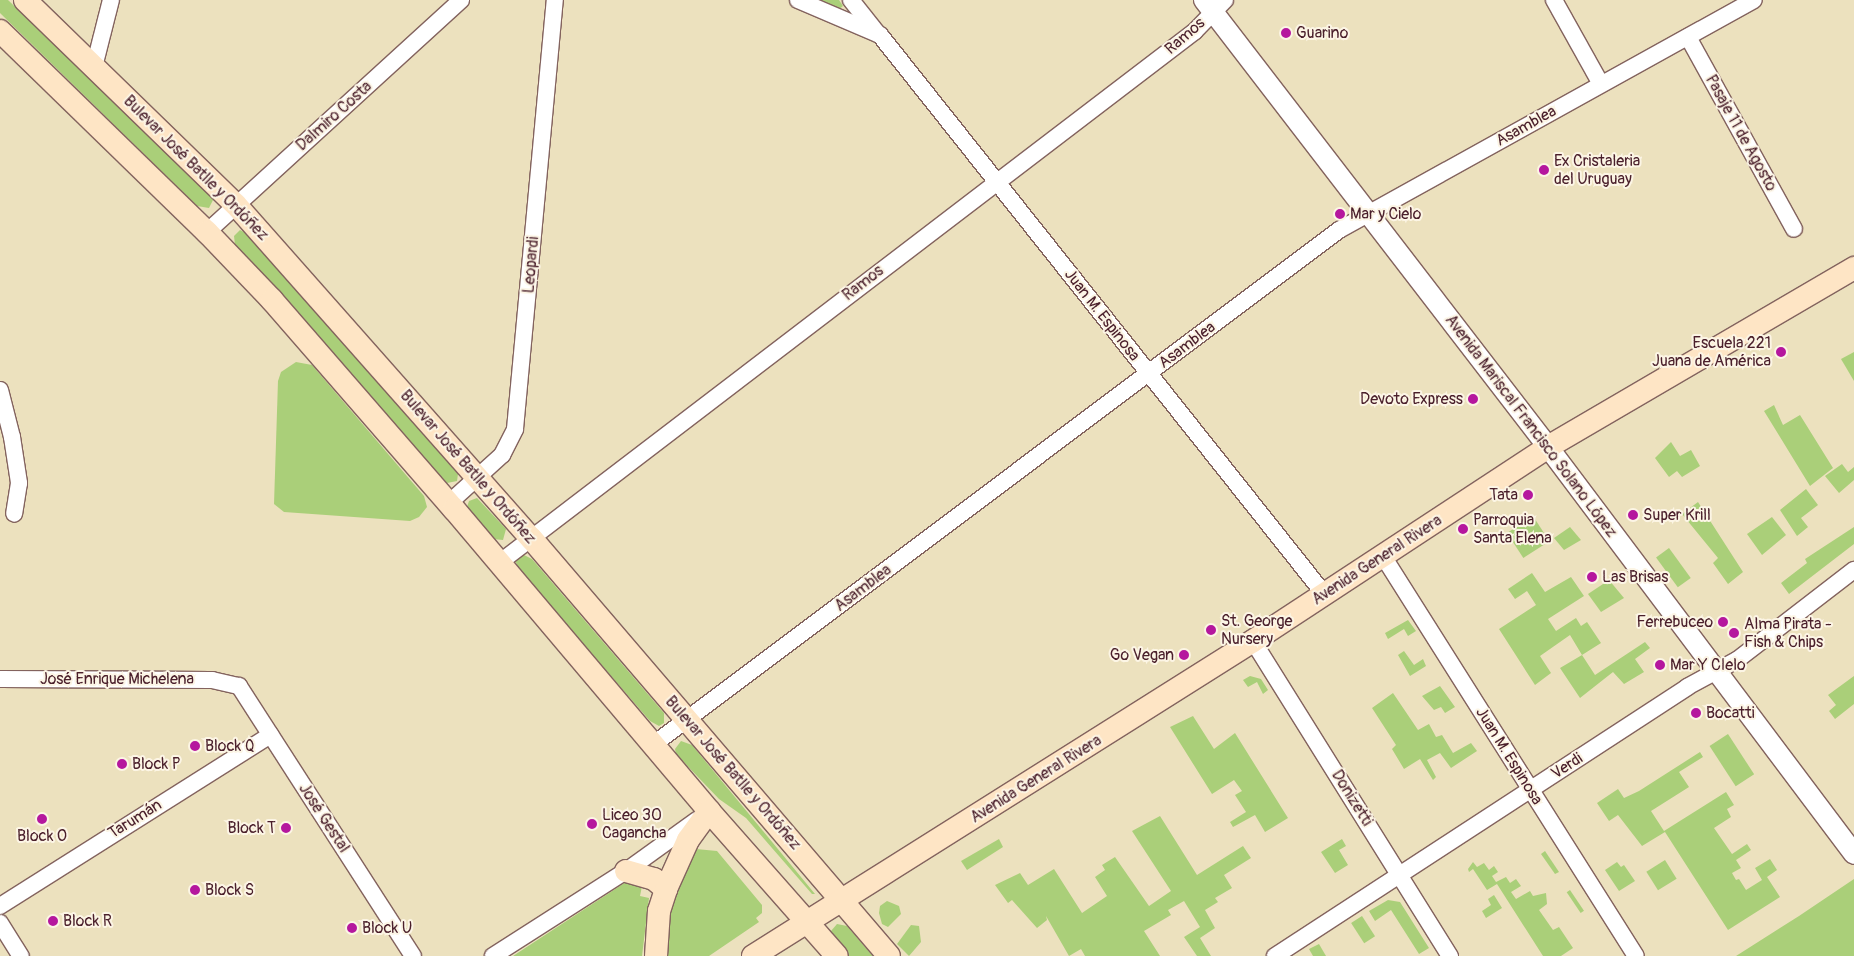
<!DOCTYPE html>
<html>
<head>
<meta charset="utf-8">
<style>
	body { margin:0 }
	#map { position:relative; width:1854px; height:956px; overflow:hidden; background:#ece1be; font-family:Pangolin,sans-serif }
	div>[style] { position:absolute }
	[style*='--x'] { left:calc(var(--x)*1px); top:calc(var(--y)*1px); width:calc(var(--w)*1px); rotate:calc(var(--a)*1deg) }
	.green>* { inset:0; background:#aacf79; transform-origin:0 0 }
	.roads { filter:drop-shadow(1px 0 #83635e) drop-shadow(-1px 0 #83635e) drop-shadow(0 1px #83635e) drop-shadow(0 -1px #83635e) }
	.minor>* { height:16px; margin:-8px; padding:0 8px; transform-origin:8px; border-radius:8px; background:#fff }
	.tertiary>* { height:20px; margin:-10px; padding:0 10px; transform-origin:10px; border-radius:10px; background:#fff }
	.secondary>* { height:22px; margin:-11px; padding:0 11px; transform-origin:11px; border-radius:11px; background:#fee5c5 }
	.dots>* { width:14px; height:14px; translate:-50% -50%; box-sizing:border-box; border:2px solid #fcf5e5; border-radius:50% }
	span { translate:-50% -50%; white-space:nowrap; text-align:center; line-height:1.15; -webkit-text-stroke:4px #fcf5e5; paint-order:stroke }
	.poi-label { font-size:16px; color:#4a1f2b }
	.left { translate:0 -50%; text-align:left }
	.right { translate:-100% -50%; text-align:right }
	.street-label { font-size:16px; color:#4a1f2b }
</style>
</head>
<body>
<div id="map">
	<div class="green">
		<i style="clip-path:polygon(0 0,8px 0,211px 196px,213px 200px,209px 208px,197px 206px,0 13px)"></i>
		<i style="clip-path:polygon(815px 0,839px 0,843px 6px,838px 10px)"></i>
		<i style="clip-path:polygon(240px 230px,248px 234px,415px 424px,458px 474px,457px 481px,447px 483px,431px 467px,235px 245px,234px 236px)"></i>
		<i style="clip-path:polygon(1854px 352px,1854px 381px,1841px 359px)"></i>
		<i style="clip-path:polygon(296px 362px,312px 365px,424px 496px,427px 507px,419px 517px,410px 521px,284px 512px,274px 504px,278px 381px,281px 372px)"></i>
		<i style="clip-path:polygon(1774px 405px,1783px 425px,1800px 415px,1833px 468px,1810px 486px,1764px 411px)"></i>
		<i style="clip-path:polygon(1671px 442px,1680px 456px,1691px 450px,1700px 466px,1682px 477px,1677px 471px,1669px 477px,1655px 458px)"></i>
		<i style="clip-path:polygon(1842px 464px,1848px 472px,1854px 467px,1854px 480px,1839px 493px,1825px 476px)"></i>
		<i style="clip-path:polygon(1806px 489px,1818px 505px,1801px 518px,1808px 527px,1797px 536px,1780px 510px)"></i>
		<i style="clip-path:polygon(477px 498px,506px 529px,503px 540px,493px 539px,467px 507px,469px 501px)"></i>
		<i style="clip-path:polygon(1698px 502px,1743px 572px,1728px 584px,1713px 563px,1718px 558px,1682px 514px)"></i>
		<i style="left:1533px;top:516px;width:30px;height:31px;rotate:57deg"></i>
		<i style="clip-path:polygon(1772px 517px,1786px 535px,1762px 555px,1747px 534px)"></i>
		<i style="clip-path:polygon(1570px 527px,1581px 540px,1564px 550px,1554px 538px)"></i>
		<i style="clip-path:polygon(1854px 527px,1854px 544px,1789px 594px,1781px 583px,1807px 563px,1805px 559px)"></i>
		<i style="left:1669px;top:548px;width:37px;height:16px;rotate:54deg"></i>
		<i style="clip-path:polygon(522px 554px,532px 559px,664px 713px,664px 723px,659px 726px,650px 721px,519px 570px,515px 560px)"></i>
		<i style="clip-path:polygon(1532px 573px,1545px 592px,1571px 577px,1584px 596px,1548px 619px,1556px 631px,1576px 618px,1581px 626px,1587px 622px,1601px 643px,1582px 655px,1595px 675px,1645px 642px,1650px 648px,1635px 659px,1644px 672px,1624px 684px,1613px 672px,1580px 698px,1560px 668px,1582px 655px,1570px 635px,1540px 656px,1551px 673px,1535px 685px,1499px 629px,1536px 605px,1527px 591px,1515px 599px,1508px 589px)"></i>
		<i style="clip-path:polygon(1609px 580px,1624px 598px,1601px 612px,1588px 594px)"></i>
		<i style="clip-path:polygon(1408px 620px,1416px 631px,1408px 636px,1404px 629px,1388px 639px,1385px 633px)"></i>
		<i style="clip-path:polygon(1404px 651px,1414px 665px,1423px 659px,1426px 666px,1410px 676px,1398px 655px)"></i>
		<i style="clip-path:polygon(1250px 676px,1261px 679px,1268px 690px,1263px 694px,1257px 682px,1248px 687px,1243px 680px)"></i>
		<i style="clip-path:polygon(1854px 676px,1854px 704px,1835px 719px,1829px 711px,1836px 705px,1828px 695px)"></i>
		<i style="clip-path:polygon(1440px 686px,1455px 707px,1445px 713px,1441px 707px,1434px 710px,1422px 696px)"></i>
		<i style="clip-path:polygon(1393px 693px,1418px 730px,1429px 724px,1436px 737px,1442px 735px,1453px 753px,1471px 743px,1477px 751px,1451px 768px,1440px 753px,1427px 760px,1436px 777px,1433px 780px,1420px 759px,1404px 769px,1392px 749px,1396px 745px,1372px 708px)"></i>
		<i style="clip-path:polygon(1193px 716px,1214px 749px,1235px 733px,1288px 818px,1265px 832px,1255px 815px,1233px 827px,1230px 822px,1246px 812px,1235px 795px,1242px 791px,1234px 780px,1212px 794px,1170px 727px)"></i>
		<i style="left:1728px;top:734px;width:48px;height:22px;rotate:57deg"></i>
		<i style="clip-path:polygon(681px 741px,692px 745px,815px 894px,812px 894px,746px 818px,719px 799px,676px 754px,675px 749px)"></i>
		<i style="clip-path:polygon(1700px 752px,1703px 757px,1679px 772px,1689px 787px,1651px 811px,1664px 831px,1726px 792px,1734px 805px,1727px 809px,1731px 817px,1714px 828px,1732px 854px,1747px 844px,1751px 850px,1736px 860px,1741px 868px,1732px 873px,1736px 880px,1739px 879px,1746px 890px,1762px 880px,1755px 868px,1770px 859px,1777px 870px,1767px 877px,1780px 897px,1728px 930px,1665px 832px,1642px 846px,1618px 815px,1609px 821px,1597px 803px,1618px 789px,1624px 798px,1639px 791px)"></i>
		<i style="clip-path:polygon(1160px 816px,1197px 875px,1243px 846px,1251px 858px,1224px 875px,1232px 888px,1215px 898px,1218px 902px,1205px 910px,1215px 928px,1200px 938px,1211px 956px,1197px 956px,1184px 937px,1200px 927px,1184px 901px,1168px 910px,1171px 915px,1144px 931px,1160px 956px,1085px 956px,1081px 949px,1069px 956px,1046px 916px,1047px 920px,1037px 928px,1012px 900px,1008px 903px,995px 885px,1020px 873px,1028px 885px,1054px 869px,1082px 913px,1107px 896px,1095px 877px,1105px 870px,1102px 865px,1115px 857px,1149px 906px,1171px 891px,1132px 831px)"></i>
		<i style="clip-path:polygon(999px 839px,1003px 847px,967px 870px,961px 861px)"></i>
		<i style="clip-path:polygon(1342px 839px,1346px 846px,1339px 850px,1348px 865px,1335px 873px,1321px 852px)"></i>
		<i style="clip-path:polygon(696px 844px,696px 849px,717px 851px,762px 905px,762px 913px,756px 918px,759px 922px,709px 956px,665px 956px,668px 912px)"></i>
		<i style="clip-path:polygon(1545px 851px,1559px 872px,1555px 874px,1541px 854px)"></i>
		<i style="left:1665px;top:860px;width:22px;height:22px;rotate:58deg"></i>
		<i style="clip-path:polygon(1473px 862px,1477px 867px,1484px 863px,1489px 870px,1494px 866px,1498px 872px,1492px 876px,1496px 882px,1506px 877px,1510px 883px,1516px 879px,1521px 886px,1511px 892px,1516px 899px,1530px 891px,1533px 896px,1546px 893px,1547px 904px,1539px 910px,1553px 930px,1559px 927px,1573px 948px,1561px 956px,1543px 956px,1497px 884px,1487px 890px,1473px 869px,1469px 872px,1468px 869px)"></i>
		<i style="clip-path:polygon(1617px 862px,1621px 867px,1624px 865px,1635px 881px,1619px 891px,1605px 870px)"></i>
		<i style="clip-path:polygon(1854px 879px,1854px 956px,1736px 956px,1799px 916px)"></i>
		<i style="clip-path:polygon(629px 880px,643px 881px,640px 896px,649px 898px,642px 956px,513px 956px)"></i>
		<i style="left:1570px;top:890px;width:25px;height:4px;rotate:56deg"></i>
		<i style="clip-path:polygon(1494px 895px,1502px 908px,1486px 918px,1482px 911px,1491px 905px,1488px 899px)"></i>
		<i style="clip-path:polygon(1388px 900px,1400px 902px,1429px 948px,1419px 954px,1391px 910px,1375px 921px,1369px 911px)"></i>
		<i style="clip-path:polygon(887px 901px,899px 906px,901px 914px,888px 927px,882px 924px,879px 913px,880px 906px)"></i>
		<i style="left:1362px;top:916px;width:24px;height:13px;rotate:57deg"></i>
		<i style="clip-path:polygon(837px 924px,847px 926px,873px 956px,847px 956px,831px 935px,831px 931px)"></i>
		<i style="clip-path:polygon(911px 925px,919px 926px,921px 942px,909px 956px,897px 944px)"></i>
		<i style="clip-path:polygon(1319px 944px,1326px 956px,1313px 956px,1309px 949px)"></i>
	</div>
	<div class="roads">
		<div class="minor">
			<i style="--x:798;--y:0;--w:89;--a:23.1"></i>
			<i style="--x:880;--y:35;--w:715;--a:51.53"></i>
			<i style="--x:851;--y:0;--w:43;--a:51.5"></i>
			<i style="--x:1554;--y:0;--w:96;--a:60.8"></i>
			<i style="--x:1688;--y:37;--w:219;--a:61.1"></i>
			<i style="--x:94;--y:67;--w:69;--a:-75.8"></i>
			<i style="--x:207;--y:232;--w:344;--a:-42.4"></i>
			<i style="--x:0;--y:390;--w:49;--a:75.7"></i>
			<i style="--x:12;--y:437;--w:47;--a:81.3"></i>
			<i style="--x:19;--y:483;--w:31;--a:99"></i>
			<i style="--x:449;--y:503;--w:72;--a:-42.2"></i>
			<i style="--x:502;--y:455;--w:29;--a:-63"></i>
			<i style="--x:515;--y:429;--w:431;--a:-84.7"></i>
			<i style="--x:1383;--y:556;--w:473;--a:57.7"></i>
			<i style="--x:499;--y:563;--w:876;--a:-37.39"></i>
			<i style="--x:1195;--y:31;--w:43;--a:-45.9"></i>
			<i style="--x:1253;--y:641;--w:372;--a:58"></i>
			<i style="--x:0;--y:679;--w:212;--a:0.3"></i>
			<i style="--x:212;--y:680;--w:28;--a:13"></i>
			<i style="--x:239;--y:686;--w:321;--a:57.2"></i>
			<i style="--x:654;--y:744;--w:856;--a:-36.88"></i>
			<i style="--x:1339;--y:230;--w:474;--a:-29"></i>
			<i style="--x:0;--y:906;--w:320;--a:-32.3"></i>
			<i style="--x:0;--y:923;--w:39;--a:58"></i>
			<i style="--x:493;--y:956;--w:158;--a:-32.6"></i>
			<i style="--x:626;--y:871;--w:87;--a:-35.7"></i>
			<i style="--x:1275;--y:956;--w:492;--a:-33.1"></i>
			<i style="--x:1687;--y:687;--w:57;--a:-28.4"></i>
			<i style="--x:1737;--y:660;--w:148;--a:-37.6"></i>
		</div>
		<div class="tertiary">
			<i style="--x:1204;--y:0;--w:564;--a:52.42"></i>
			<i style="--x:1548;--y:447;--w:509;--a:53.06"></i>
		</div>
		<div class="secondary">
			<i style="--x:25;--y:0;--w:294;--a:44.2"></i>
			<i style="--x:236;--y:205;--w:445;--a:48.5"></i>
			<i style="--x:531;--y:538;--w:550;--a:49.42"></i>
			<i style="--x:0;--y:31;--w:289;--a:44.2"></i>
			<i style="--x:207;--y:232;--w:94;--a:46.3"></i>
			<i style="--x:272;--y:300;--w:277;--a:49"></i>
			<i style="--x:454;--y:509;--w:395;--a:49.8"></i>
			<i style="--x:709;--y:811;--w:193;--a:48.6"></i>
			<i style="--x:626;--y:871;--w:29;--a:16"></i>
			<i style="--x:654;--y:879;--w:16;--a:40"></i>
			<i style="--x:656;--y:956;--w:45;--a:-86.2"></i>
			<i style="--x:659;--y:911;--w:23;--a:-72"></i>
			<i style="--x:666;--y:889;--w:54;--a:-65.8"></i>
			<i style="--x:688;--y:840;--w:36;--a:-54"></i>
			<i style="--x:753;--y:956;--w:591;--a:-32.21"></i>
			<i style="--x:1253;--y:641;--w:353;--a:-33.3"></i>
			<i style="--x:1548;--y:447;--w:355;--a:-30.3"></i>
		</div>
	</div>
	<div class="dots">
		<i style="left:1286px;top:33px;background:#b5179e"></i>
		<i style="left:1544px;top:170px;background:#b5179e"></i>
		<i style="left:1340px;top:214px;background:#b5179e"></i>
		<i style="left:1781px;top:352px;background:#b5179e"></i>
		<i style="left:1473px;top:399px;background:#b5179e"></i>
		<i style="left:1528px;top:495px;background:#b5179e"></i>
		<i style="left:1633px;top:515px;background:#b5179e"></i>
		<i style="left:1463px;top:529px;background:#b5179e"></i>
		<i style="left:1592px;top:577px;background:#b5179e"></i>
		<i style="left:1723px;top:622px;background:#b5179e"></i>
		<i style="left:1211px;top:630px;background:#b5179e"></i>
		<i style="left:1734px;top:633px;background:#b5179e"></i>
		<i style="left:1184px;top:655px;background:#b5179e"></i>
		<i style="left:1660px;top:665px;background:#b5179e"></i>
		<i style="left:1696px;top:713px;background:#b5179e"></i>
		<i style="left:195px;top:746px;background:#b5179e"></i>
		<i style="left:122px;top:764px;background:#b5179e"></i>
		<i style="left:42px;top:819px;background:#b5179e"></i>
		<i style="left:592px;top:824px;background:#b5179e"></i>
		<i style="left:286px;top:828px;background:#b5179e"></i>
		<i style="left:195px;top:890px;background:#b5179e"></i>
		<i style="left:53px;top:921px;background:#b5179e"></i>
		<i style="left:352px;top:928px;background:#b5179e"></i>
	</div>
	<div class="poi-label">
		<span class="left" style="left:1296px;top:33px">Guarino</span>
		<span class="left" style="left:1554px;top:170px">Ex Cristaleria<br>del Uruguay</span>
		<span class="left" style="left:1350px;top:214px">Mar y Cielo</span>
		<span class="right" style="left:1771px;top:352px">Escuela 221<br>Juana de América</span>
		<span class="right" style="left:1463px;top:399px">Devoto Express</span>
		<span class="right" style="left:1518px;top:495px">Tata</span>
		<span class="left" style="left:1643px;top:515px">Super Krill</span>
		<span class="left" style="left:1473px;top:529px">Parroquia<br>Santa Elena</span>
		<span class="left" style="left:1602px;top:577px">Las Brisas</span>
		<span class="left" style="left:1221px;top:630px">St. George<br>Nursery</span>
		<span class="right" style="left:1713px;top:622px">Ferrebuceo</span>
		<span class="left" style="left:1744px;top:633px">Alma Pirata -<br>Fish &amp; Chips</span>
		<span class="right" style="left:1174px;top:655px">Go Vegan</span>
		<span class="left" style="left:1670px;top:665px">Mar Y CIelo</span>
		<span class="left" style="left:1706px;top:713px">Bocatti</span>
		<span class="left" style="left:205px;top:746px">Block Q</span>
		<span class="left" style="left:132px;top:764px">Block P</span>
		<span class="left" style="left:602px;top:824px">Liceo 30<br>Cagancha</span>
		<span class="right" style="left:276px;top:828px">Block T</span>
		<span style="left:42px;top:836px">Block O</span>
		<span class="left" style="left:205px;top:890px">Block S</span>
		<span class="left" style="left:63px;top:921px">Block R</span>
		<span class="left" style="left:362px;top:928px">Block U</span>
	</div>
	<div class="street-label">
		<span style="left:1185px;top:36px;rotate:-41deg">Ramos</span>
		<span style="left:334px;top:116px;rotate:-42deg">Dalmiro Costa</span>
		<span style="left:1526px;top:126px;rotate:-29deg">Asamblea</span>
		<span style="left:1741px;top:133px;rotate:61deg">Pasaje 11 de Agosto</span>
		<span style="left:196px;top:168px;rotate:45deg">Bulevar José Batlle y Ordóñez</span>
		<span style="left:531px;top:265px;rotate:-85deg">Leopardi</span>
		<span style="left:863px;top:283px;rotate:-38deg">Ramos</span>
		<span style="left:1102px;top:315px;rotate:52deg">Juan M. Espinosa</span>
		<span style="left:1187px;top:345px;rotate:-37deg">Asamblea</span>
		<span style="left:1531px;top:426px;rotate:53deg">Avenida Mariscal Francisco Solano López</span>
		<span style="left:468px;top:467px;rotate:49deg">Bulevar José Batlle y Ordóñez</span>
		<span style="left:1377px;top:560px;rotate:-33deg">Avenida General Rivera</span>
		<span style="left:863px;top:588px;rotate:-37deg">Asamblea</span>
		<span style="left:117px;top:679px">José Enrique Michelena</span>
		<span style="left:1509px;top:756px;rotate:58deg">Juan M. Espinosa</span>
		<span style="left:1567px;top:766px;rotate:-33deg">Verdi</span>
		<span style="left:733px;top:773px;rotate:49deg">Bulevar José Batlle y Ordóñez</span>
		<span style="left:1036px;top:779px;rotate:-32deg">Avenida General Rivera</span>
		<span style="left:1352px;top:798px;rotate:58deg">Donizetti</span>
		<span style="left:324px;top:818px;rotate:57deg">José Gestal</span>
		<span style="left:135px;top:819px;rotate:-32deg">Tarumán</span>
	</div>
</div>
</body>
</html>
